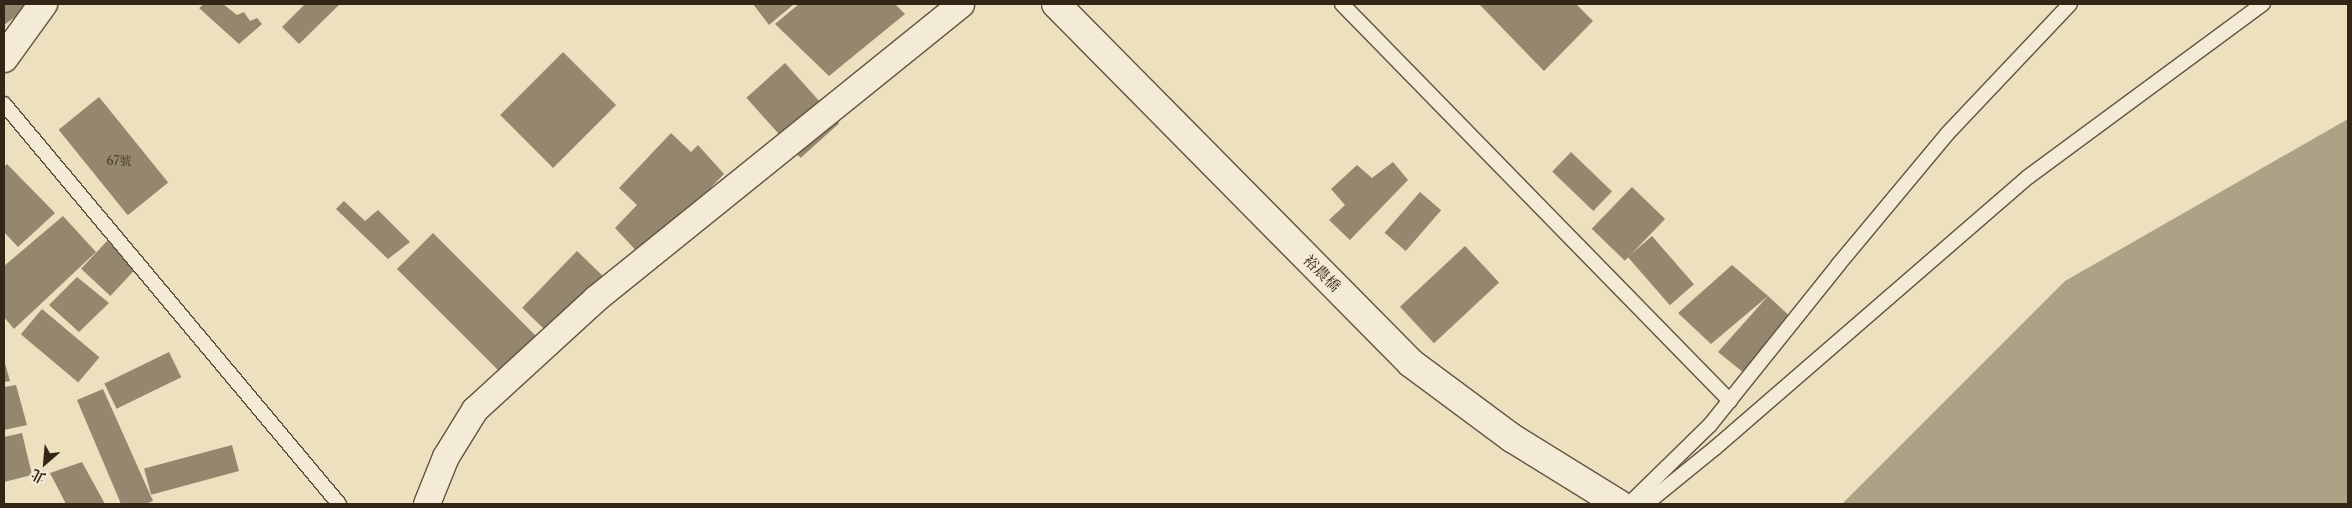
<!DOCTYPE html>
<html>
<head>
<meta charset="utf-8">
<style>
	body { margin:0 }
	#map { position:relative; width:2352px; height:508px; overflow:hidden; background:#ece0bf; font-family:"Libre Caslon Text","Noto Serif TC",serif }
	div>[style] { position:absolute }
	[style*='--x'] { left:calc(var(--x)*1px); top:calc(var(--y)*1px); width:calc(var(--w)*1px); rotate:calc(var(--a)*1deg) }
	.water>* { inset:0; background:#ada186 }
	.building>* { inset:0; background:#94876e; transform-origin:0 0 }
	.roads { filter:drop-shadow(1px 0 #625441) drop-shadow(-1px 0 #625441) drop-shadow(0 1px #625441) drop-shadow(0 -1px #625441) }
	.lane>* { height:14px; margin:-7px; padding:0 7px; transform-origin:7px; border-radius:7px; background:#f3ebd5 }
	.street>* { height:26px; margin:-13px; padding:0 13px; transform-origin:13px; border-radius:13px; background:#f3ebd5 }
	.secondary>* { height:28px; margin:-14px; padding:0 14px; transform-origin:14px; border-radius:14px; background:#f3ebd5 }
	span { translate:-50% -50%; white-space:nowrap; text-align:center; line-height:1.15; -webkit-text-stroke:4.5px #f3ebd5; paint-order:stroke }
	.number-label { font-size:12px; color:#4c3e2d }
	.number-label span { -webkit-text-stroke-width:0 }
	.street-label { font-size:15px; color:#342617 }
	.frame { position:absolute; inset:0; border:5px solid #342617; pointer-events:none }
	.north { position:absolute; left:20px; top:438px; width:50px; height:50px; -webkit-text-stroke:4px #f3ebd5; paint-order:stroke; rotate:207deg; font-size:14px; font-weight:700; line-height:20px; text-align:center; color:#342617 }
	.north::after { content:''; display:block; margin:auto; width:18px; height:22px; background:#342617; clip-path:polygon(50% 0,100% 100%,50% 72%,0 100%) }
</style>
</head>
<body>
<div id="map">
	<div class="water">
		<i style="clip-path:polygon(2348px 119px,2348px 504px,1842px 504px,2065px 281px)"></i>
	</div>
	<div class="building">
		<i style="clip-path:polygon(4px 4px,33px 4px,4px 25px)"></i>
		<i style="clip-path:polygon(204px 4px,223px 4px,237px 15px,244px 12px,250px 21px,257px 18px,262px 24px,239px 44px,199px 8px)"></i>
		<i style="clip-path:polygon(305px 4px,340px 4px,299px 44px,282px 27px)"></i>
		<i style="clip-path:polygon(753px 4px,794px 4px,769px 25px)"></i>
		<i style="clip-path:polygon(799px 4px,895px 4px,905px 14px,829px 76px,775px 24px)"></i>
		<i style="clip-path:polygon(1479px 4px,1576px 4px,1593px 21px,1544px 71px)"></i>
		<i style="left:563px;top:52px;width:75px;height:89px;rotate:45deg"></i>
		<i style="left:785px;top:63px;width:81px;height:52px;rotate:48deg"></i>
		<i style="left:99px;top:97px;width:110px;height:52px;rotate:51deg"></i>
		<i style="clip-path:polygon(671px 133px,691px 152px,698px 145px,724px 174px,643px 258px,615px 228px,637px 205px,619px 188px)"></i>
		<i style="left:1571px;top:152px;width:57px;height:27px;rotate:44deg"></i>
		<i style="clip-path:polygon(1393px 162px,1408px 180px,1350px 240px,1329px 220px,1345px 205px,1331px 189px,1357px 165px,1372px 178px)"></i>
		<i style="clip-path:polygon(7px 164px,55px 213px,18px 247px,4px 232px,4px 167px)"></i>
		<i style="left:1632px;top:187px;width:46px;height:58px;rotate:44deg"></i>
		<i style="left:1420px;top:192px;width:28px;height:54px;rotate:41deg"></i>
		<i style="clip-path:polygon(344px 201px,365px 221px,378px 210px,410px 242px,388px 259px,336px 209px)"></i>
		<i style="clip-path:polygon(63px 216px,96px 252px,14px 329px,4px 317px,4px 266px)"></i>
		<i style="left:433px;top:233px;width:166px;height:51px;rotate:45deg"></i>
		<i style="left:1652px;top:236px;width:64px;height:32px;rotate:49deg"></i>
		<i style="left:107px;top:241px;width:40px;height:38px;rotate:43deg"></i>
		<i style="left:1465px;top:246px;width:50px;height:89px;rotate:47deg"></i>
		<i style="left:577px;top:251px;width:57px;height:79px;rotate:44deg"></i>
		<i style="clip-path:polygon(1732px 265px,1768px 296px,1711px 344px,1678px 313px)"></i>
		<i style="clip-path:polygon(77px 277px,109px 303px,79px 332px,49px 305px)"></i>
		<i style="clip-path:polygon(1768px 296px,1794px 320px,1749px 377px,1718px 352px)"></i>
		<i style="left:42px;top:309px;width:75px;height:33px;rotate:40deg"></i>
		<i style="left:169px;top:352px;width:28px;height:72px;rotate:64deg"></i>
		<i style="clip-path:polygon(4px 360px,10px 381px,4px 382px)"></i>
		<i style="clip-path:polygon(16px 385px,27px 425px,4px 430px,4px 387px)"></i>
		<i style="clip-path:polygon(103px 389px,153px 501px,145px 504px,121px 504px,77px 400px)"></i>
		<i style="clip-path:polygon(22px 433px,32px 475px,4px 482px,4px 437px)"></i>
		<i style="left:232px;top:445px;width:27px;height:91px;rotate:75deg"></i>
		<i style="clip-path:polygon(82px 462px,105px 504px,66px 504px,50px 473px)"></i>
	</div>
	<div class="roads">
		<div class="lane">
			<i style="--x:1342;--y:4;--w:555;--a:45.66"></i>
			<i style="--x:4;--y:104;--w:522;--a:50.05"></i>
			<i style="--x:1629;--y:504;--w:113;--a:-44.3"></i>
			<i style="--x:1710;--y:425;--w:205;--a:-51.3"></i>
			<i style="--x:1838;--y:265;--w:170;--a:-50.2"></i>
			<i style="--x:1947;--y:134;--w:179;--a:-46.6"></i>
			<i style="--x:1646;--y:504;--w:89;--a:-39.1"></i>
			<i style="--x:1715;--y:448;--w:414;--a:-40.9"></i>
			<i style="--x:2028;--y:177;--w:292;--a:-36.4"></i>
		</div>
		<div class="street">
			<i style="--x:427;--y:504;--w:51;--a:-68"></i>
			<i style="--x:446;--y:457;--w:55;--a:-58.3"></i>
			<i style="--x:475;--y:410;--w:164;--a:-42.5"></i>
			<i style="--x:596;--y:299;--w:469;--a:-38.9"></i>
		</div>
		<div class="secondary">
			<i style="--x:1056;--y:4;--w:505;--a:45.32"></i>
			<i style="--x:1411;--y:363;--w:126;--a:36.6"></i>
			<i style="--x:1512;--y:438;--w:126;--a:31.7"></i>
			<i style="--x:4;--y:58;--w:67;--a:-54.2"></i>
		</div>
	</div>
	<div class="number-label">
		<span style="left:119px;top:161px">67號</span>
	</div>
	<div class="street-label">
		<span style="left:1322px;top:273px;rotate:45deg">裕農橋</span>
	</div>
	<div class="frame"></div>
	<div class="north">北</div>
</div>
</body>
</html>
